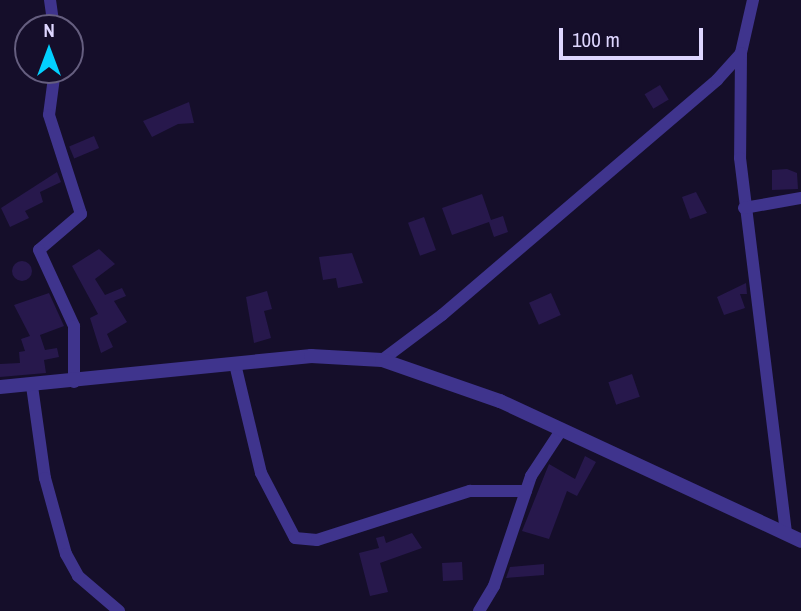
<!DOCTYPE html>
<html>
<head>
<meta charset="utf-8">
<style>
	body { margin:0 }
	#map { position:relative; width:801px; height:611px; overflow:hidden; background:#150e2a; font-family:"Archivo Narrow",sans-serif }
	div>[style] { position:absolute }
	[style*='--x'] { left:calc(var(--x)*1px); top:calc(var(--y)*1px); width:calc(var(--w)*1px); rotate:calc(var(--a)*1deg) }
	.building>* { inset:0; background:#27184c; transform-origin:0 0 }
	.round { border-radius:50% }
	.minor>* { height:12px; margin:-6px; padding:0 6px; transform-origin:6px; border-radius:6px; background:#3f348d }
	.tertiary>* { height:14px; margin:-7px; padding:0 7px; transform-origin:7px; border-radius:7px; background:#3f348d }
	span { translate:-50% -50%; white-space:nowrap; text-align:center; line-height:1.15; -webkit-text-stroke:5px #150e2a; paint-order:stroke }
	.north { position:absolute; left:14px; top:14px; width:70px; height:70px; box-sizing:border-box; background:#150e2a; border:2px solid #655e7f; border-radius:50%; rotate:0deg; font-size:19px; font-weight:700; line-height:28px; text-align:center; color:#ded6ff }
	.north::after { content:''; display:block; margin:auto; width:24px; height:32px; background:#02d0ff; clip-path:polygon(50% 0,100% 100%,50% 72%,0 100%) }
	.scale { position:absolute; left:559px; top:28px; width:144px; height:32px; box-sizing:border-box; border:4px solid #ded6ff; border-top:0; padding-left:9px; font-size:21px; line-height:24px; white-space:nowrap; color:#ded6ff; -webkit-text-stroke:5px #150e2a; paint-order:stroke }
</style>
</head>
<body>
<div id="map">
	<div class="building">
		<i style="left:660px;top:85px;width:17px;height:18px;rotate:59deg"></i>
		<i style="clip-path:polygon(189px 102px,194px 123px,178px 124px,152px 137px,143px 121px)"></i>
		<i style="left:94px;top:136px;width:13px;height:27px;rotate:67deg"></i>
		<i style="clip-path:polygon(787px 169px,797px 173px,798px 189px,772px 190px,772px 170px)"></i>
		<i style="clip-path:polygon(57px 172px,61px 182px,40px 192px,43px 202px,25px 211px,29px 218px,10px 227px,1px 208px)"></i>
		<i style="clip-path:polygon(696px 192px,707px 213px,690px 219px,682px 197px)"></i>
		<i style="clip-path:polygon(482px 194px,491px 220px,503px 216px,508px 232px,494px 237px,489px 222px,452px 235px,442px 208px)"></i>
		<i style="left:424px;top:217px;width:35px;height:17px;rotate:70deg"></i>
		<i style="clip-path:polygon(99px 249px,115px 264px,95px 279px,105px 295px,122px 288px,126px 296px,114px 301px,127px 322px,107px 334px,113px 347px,101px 353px,90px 318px,98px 314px,72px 266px)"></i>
		<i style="clip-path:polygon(352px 253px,363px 283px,338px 288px,336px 278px,323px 280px,319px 257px)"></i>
		<i class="round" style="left:12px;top:261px;width:20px;height:20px"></i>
		<i style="clip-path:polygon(746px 283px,747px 294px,740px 294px,745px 308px,724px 315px,717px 297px)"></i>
		<i style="clip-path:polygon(267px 291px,272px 309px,264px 311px,271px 338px,254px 343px,246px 297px)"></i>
		<i style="clip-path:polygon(49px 293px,64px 326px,40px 335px,45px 350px,57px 348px,59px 357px,44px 360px,46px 373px,0 377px,0 364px,20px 363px,19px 352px,25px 351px,21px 339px,30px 336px,14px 305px)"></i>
		<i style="left:551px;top:293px;width:24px;height:24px;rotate:66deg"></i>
		<i style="left:632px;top:374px;width:24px;height:25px;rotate:71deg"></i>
		<i style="clip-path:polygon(585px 456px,596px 462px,577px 496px,567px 491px,549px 539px,522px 531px,549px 464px,575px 479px)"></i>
		<i style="clip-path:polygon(412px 533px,422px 548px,380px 563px,388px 592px,370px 596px,359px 553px,379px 548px,376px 538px,384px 536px,386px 543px)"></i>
		<i style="left:462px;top:562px;width:18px;height:20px;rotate:87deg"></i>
		<i style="clip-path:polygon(544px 564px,544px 575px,506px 578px,510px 567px)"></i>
	</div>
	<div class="minor">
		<i style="--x:50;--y:0;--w:28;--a:82"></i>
		<i style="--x:753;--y:0;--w:54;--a:102.8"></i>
		<i style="--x:741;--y:53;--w:105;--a:90.5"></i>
		<i style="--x:740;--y:158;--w:379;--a:83"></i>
		<i style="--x:55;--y:70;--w:45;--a:97.6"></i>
		<i style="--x:49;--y:115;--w:104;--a:72.1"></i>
		<i style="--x:81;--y:214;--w:55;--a:139.4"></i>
		<i style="--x:39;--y:250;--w:84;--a:65.3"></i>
		<i style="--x:74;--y:326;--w:56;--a:90"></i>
		<i style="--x:744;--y:208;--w:58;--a:-10"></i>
		<i style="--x:382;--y:360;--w:75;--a:-36.9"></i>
		<i style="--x:442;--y:315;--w:362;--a:-40.5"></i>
		<i style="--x:717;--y:80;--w:36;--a:-48"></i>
		<i style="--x:235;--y:364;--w:112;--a:76.6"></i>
		<i style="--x:261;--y:473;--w:73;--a:62.4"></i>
		<i style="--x:295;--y:538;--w:22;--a:5"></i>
		<i style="--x:317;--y:540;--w:161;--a:-17.8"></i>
		<i style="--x:470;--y:491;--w:56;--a:0"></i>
		<i style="--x:32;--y:386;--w:93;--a:82"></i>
		<i style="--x:45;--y:478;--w:79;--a:74.6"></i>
		<i style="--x:66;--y:554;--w:25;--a:61"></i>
		<i style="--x:78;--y:576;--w:54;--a:40.5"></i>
		<i style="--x:479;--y:611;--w:29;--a:-59"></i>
		<i style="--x:494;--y:586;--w:116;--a:-71.4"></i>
		<i style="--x:531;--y:476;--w:56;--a:-56.6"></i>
	</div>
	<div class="tertiary">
		<i style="--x:0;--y:387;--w:313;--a:-5.7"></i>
		<i style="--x:311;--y:356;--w:71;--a:3.2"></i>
		<i style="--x:382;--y:360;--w:125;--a:19.2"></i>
		<i style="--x:500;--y:401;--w:332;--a:24.9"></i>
	</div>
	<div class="north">N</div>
	<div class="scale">100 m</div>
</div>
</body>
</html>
